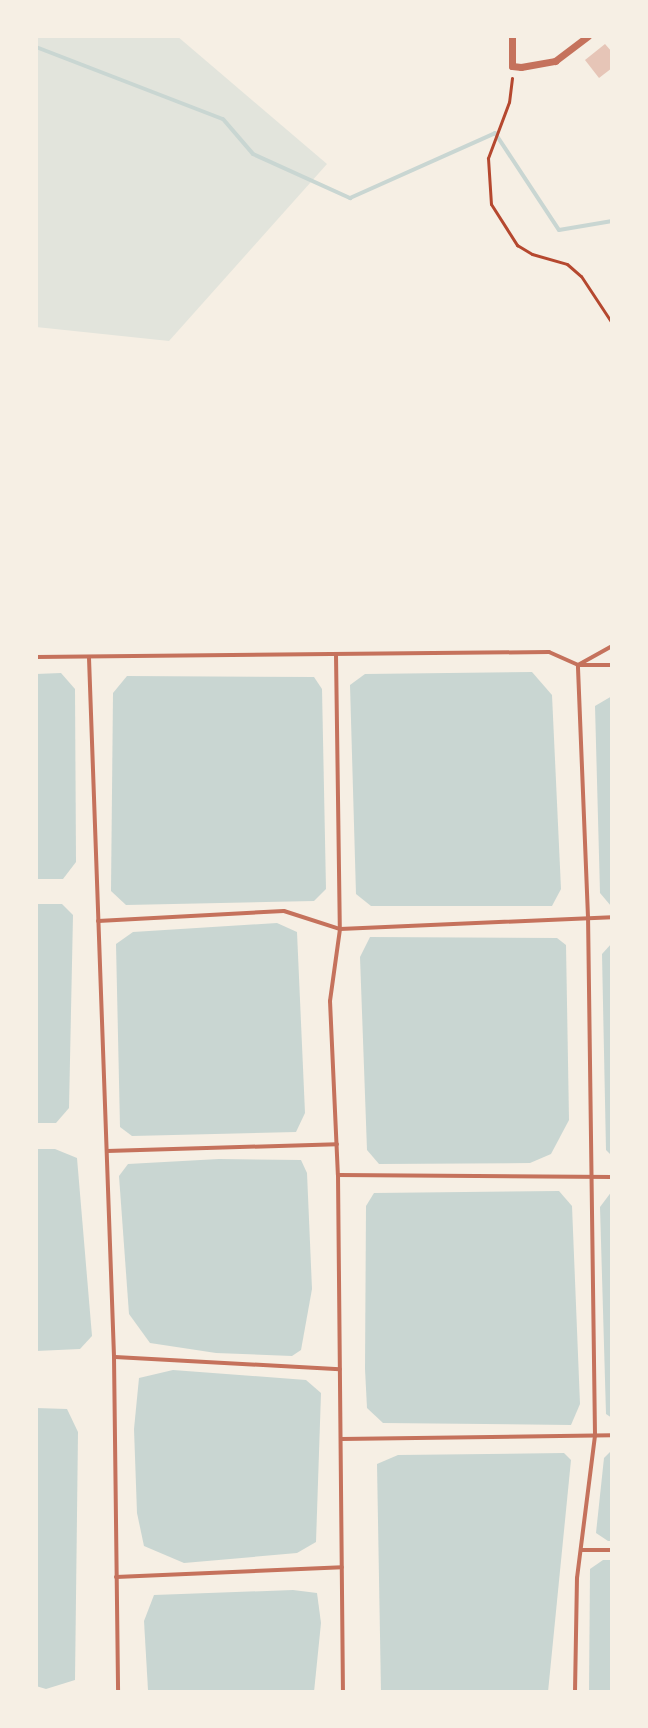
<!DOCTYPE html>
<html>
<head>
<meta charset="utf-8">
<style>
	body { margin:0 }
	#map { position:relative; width:648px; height:1728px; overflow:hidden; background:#f6efe4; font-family:Ubuntu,sans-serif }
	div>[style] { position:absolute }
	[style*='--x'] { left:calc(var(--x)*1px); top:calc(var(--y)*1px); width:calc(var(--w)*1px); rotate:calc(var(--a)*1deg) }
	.green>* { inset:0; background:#e2e4dc }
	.water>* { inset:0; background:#c9d6d2 }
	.stream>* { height:4px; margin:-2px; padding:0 2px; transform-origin:2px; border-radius:2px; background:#c9d6d2 }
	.building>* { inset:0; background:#e6c5b7 }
	.path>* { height:3px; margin:-1.5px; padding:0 1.5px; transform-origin:1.5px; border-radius:1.5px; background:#b5482f }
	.service>* { height:4px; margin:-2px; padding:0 2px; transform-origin:2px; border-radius:2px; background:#c5725c }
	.minor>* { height:7px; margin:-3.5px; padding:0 3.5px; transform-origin:3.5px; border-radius:3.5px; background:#c5725c }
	span { translate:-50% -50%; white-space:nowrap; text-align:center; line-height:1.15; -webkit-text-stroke:7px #f6efe4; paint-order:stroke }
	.frame { position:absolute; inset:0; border:38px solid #f6efe4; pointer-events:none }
</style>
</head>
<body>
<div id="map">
	<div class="green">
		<i style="clip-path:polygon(36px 36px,177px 36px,327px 164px,169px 341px,36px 327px)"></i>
	</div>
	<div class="water">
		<i style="clip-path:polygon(532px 672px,552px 695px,561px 889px,552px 906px,371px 906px,356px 894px,350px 685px,365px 674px)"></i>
		<i style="clip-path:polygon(61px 673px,75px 689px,76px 862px,63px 879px,36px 879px,36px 674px)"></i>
		<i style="clip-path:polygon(127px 676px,314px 677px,322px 689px,326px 889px,314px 901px,126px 905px,111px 891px,113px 693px)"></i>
		<i style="clip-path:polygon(612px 696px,612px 906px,611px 906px,600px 893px,595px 706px)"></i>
		<i style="clip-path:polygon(36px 904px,62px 904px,73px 915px,69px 1108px,56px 1123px,36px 1123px)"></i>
		<i style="clip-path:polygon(277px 923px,297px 932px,305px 1113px,296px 1132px,132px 1136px,120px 1127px,116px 944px,133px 932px)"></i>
		<i style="clip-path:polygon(370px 937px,557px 938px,566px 945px,569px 1120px,551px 1154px,530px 1163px,379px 1164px,367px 1150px,360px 957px)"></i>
		<i style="clip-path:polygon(612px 943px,612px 1156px,606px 1150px,602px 954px)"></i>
		<i style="clip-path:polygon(36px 1149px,55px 1149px,77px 1158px,92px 1336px,80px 1349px,36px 1351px)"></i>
		<i style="clip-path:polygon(219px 1159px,301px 1160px,307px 1173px,312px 1289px,301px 1350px,292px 1356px,216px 1353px,150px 1343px,129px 1314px,119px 1176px,128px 1164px)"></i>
		<i style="clip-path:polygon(559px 1191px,572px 1206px,580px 1404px,571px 1425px,383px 1423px,367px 1408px,365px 1369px,366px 1206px,374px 1193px)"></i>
		<i style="clip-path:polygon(612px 1191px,612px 1418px,606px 1414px,600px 1207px)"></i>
		<i style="clip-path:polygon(173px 1370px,306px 1380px,321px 1393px,316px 1542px,297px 1553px,184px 1563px,144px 1546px,137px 1513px,134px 1429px,139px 1378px)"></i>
		<i style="clip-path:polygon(36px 1408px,67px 1409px,78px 1432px,75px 1680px,46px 1689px,36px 1686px)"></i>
		<i style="clip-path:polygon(612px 1450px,612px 1541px,608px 1541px,596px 1533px,604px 1458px)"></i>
		<i style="clip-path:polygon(564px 1453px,571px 1460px,548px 1692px,381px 1692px,377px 1464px,398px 1455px)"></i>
		<i style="clip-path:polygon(603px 1560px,612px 1560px,612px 1692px,589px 1692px,590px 1569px)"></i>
		<i style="clip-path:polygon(293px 1590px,317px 1593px,321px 1623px,314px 1692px,148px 1690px,144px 1621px,154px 1595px)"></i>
	</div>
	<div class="stream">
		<i style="--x:36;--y:47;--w:200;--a:21.1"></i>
		<i style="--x:223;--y:119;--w:46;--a:49.4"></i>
		<i style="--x:253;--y:154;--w:107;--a:24.4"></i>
		<i style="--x:350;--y:198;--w:159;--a:-24.1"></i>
		<i style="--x:495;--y:133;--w:116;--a:56.6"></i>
		<i style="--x:559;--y:230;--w:54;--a:-9.6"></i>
	</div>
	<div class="building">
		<i style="clip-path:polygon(605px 44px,612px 52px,612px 68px,599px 78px,585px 60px)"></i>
	</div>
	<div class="path">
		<i style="--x:512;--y:78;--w:24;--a:97"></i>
		<i style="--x:509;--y:102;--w:60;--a:110.6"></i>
		<i style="--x:488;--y:158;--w:46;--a:86.3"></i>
		<i style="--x:491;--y:204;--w:49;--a:57.6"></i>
		<i style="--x:517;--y:245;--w:17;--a:31"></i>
		<i style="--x:532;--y:254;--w:36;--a:16"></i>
		<i style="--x:567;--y:264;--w:18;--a:41"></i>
		<i style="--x:581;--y:276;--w:56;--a:56.6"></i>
	</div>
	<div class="service">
		<i style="--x:336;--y:655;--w:274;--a:89.2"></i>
		<i style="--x:340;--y:929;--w:73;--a:97.9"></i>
		<i style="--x:330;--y:1001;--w:174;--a:87.4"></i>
		<i style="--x:338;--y:1175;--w:517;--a:89.45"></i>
		<i style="--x:36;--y:657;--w:513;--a:-0.56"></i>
		<i style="--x:549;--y:652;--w:32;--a:24"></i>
		<i style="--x:578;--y:665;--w:39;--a:-29"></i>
		<i style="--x:89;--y:658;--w:699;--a:87.95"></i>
		<i style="--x:114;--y:1357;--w:335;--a:89.3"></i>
		<i style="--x:98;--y:921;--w:186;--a:-3.1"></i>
		<i style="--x:284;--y:911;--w:59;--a:17.8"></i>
		<i style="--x:340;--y:929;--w:272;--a:-2.5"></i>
		<i style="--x:107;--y:1151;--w:230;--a:-1.7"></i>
		<i style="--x:339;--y:1175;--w:273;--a:0.4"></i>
		<i style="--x:115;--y:1357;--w:225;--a:3.1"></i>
		<i style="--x:341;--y:1439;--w:271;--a:-0.8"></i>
		<i style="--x:581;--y:1550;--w:31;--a:0"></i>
		<i style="--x:116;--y:1577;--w:226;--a:-2.5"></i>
		<i style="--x:575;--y:1692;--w:114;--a:-89"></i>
		<i style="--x:577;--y:1578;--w:144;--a:-82.8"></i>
		<i style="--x:595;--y:1435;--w:518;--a:-90.77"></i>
		<i style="--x:588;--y:917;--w:252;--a:-92.3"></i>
		<i style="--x:578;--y:665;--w:34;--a:0"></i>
	</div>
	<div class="minor">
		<i style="--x:512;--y:36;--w:30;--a:90"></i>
		<i style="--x:512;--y:66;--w:9;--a:6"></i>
		<i style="--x:521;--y:67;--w:35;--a:-10"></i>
		<i style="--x:555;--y:61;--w:41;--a:-37.1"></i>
	</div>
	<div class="frame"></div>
</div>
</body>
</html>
